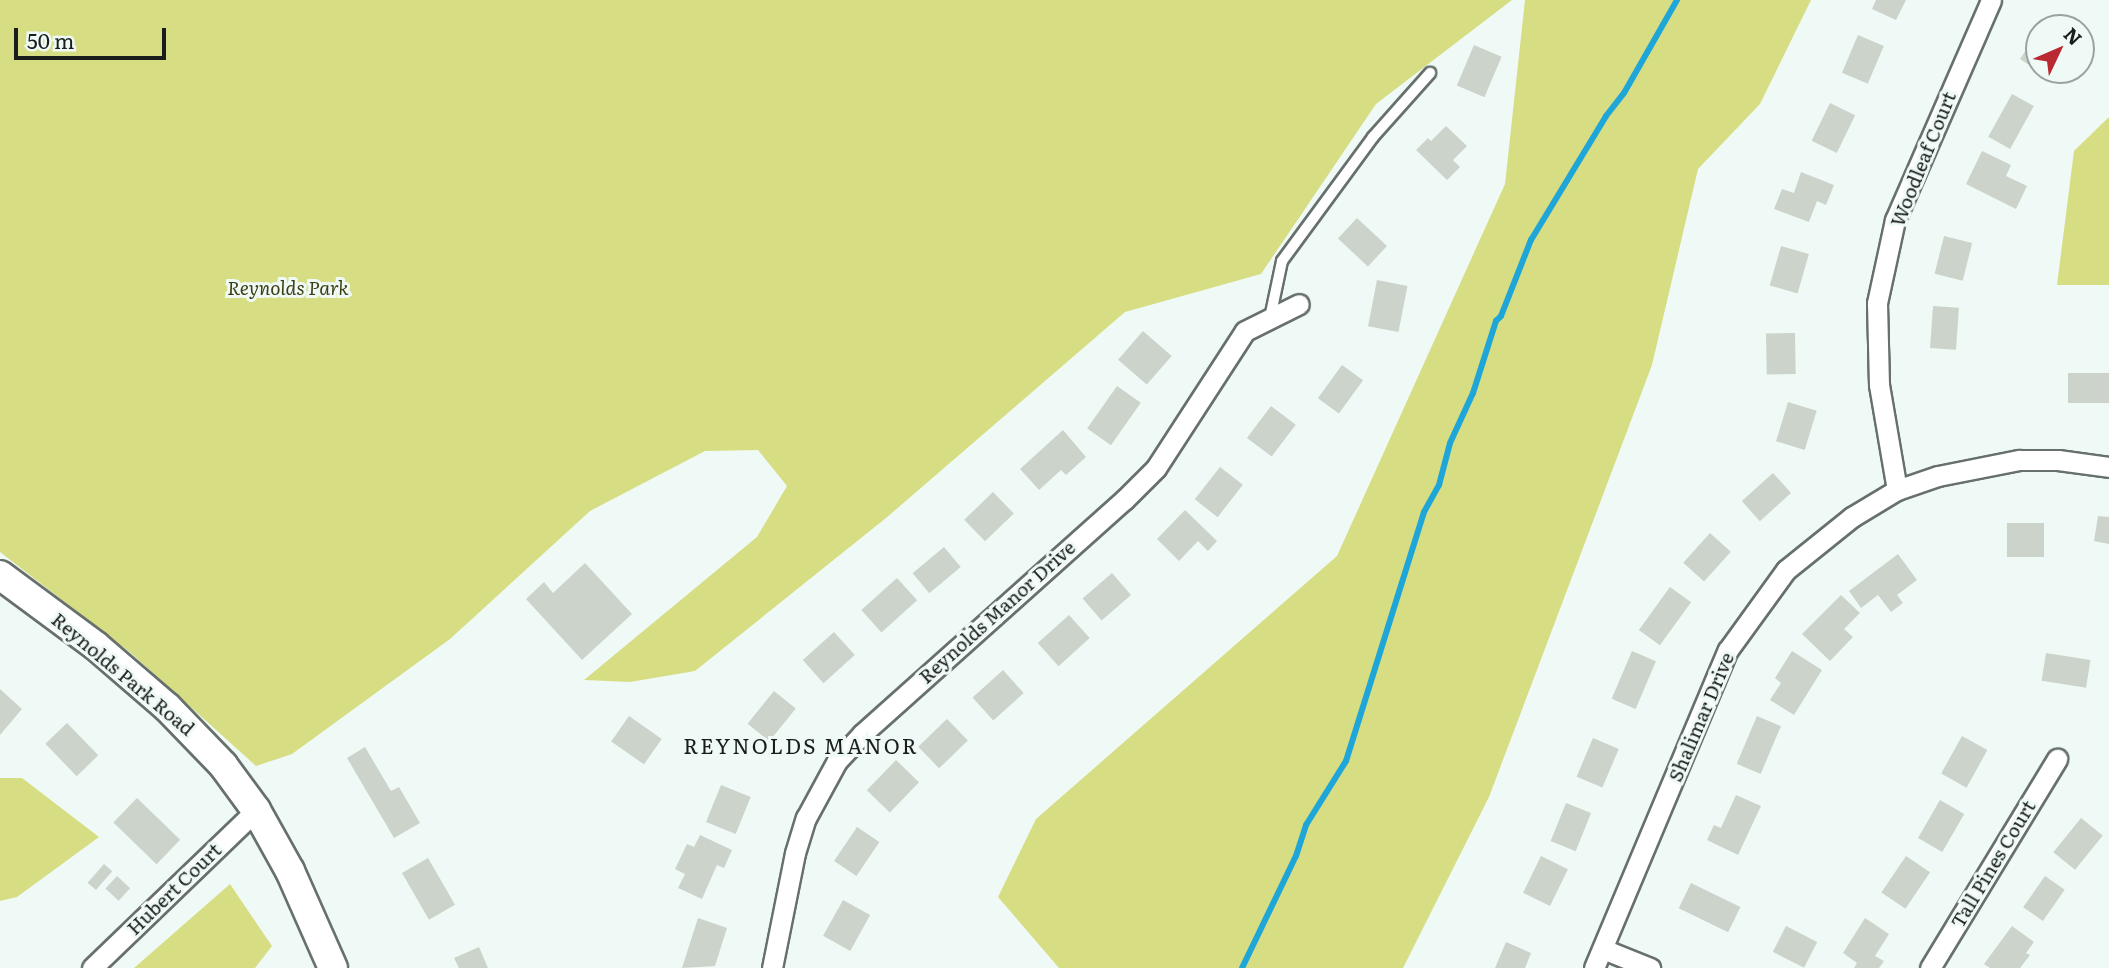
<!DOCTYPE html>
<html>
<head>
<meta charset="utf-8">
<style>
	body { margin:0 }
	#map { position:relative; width:2109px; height:968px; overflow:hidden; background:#effaf6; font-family:Literata,serif }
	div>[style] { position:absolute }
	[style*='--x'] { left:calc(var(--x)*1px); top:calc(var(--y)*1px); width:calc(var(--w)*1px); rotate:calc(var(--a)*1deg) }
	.green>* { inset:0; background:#d7dd83 }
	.stream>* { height:6px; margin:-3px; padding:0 3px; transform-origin:3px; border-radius:3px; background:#1fa6d8 }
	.building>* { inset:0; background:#ccd3cb; transform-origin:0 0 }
	.roads { filter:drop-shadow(2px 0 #67706d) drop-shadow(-2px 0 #67706d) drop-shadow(0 2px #67706d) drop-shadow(0 -2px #67706d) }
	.service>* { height:10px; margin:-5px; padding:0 5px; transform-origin:5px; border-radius:5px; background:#fff }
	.minor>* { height:19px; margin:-9.5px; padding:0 9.5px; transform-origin:9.5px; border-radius:9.5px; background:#fff }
	.secondary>* { height:28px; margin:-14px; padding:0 14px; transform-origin:14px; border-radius:14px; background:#fff }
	span { translate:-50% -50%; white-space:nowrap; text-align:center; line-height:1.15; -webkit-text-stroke:6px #effaf6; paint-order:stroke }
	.street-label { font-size:19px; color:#191d1c }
	.park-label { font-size:19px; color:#3d3f13; font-style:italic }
	.neighbourhood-label { font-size:21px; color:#191d1c; letter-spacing:2px }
	.north { position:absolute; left:2025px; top:14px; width:70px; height:70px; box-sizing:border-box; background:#effaf6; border:2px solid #99a29f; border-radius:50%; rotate:46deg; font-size:19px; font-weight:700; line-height:28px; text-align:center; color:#191d1c }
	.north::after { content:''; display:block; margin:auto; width:24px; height:32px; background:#ba2932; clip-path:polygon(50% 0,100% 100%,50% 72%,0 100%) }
	.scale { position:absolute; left:14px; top:28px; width:152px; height:32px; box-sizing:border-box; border:4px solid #191d1c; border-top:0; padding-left:9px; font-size:21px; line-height:24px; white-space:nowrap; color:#191d1c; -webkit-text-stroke:5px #effaf6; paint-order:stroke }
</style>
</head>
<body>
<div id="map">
	<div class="green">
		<i style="clip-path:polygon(0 0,1512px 0,1376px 104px,1261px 274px,1125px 312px,886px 518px,695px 671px,630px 682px,584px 680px,757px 537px,787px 486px,758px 450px,705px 451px,590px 511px,450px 639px,292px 754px,256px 766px,132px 654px,0 552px)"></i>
		<i style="clip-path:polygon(1525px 0,1811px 0,1760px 104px,1698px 169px,1652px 365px,1489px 797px,1403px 968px,1059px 968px,998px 897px,1036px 819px,1337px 556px,1505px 184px)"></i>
		<i style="clip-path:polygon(2109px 117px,2109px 285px,2057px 285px,2074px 151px)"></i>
		<i style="clip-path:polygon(0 778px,22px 778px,99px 837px,17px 897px,0 901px)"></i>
		<i style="clip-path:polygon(230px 884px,272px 946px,255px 968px,134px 968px)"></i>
	</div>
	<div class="stream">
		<i style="--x:1242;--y:968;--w:124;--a:-64.3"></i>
		<i style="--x:1296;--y:856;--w:33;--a:-72"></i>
		<i style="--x:1306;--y:825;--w:75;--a:-58"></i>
		<i style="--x:1346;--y:761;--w:261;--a:-72.6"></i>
		<i style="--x:1424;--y:512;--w:31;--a:-61"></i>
		<i style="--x:1439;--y:485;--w:43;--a:-75.3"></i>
		<i style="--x:1450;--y:443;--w:55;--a:-65.3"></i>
		<i style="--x:1473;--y:393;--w:76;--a:-72.3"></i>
		<i style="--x:1496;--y:321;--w:7;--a:-45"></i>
		<i style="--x:1501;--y:316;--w:82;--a:-68.5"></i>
		<i style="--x:1531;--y:240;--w:145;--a:-58.8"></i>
		<i style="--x:1606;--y:116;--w:29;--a:-52"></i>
		<i style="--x:1624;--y:93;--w:107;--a:-60.3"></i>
	</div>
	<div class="building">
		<i style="clip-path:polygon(1876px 0,1906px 0,1896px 20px,1872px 9px)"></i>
		<i style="clip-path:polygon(2039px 31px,2039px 70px,2048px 70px,2044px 75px,2020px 59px)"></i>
		<i style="left:1858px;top:35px;width:28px;height:41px;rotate:23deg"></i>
		<i style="left:1474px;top:45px;width:30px;height:44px;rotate:23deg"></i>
		<i style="left:2012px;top:94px;width:25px;height:49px;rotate:29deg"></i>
		<i style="left:1830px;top:103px;width:28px;height:42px;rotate:26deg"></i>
		<i style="clip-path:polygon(1446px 126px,1467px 146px,1453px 160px,1460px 167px,1447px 180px,1416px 150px,1428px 138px,1431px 141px)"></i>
		<i style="clip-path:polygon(1982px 151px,2011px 165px,2006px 176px,2027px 186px,2016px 209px,1966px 184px)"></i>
		<i style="clip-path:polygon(1801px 172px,1834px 185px,1826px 205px,1817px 201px,1809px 222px,1774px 209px,1782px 189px,1794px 193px)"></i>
		<i style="left:1357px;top:218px;width:41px;height:28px;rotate:43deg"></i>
		<i style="left:1944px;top:236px;width:29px;height:39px;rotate:14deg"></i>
		<i style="left:1781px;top:246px;width:29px;height:41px;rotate:16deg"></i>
		<i style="left:1377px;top:280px;width:31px;height:47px;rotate:11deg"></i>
		<i style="left:1933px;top:306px;width:26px;height:42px;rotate:4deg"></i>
		<i style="left:1143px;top:331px;width:38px;height:38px;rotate:41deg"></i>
		<i style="left:1795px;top:333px;width:41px;height:29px;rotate:89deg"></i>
		<i style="left:1342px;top:365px;width:26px;height:41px;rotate:36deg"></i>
		<i style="left:2109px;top:373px;width:30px;height:41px;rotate:90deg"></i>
		<i style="left:1117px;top:386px;width:29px;height:52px;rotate:35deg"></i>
		<i style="left:1788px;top:402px;width:30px;height:41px;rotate:17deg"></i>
		<i style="left:1271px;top:406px;width:31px;height:40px;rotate:37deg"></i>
		<i style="clip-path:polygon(1063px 430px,1086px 457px,1066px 475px,1061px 470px,1039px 490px,1020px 469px)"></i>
		<i style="left:1220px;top:467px;width:29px;height:41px;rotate:38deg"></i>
		<i style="left:1773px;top:473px;width:27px;height:42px;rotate:48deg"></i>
		<i style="left:993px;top:492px;width:30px;height:40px;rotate:46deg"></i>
		<i style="clip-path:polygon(1185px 510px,1217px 541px,1208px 551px,1198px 541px,1179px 561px,1157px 539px)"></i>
		<i style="clip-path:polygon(2098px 516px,2109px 517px,2109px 544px,2094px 541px)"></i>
		<i style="left:2007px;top:523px;width:37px;height:34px"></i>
		<i style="left:1710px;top:533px;width:28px;height:40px;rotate:42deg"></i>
		<i style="left:944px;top:547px;width:26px;height:41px;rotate:50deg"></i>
		<i style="clip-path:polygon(1898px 554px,1917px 580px,1897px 595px,1903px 603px,1891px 612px,1878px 595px,1861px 608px,1849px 591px)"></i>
		<i style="clip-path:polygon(585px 563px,632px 614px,582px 660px,526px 599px,544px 582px,553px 593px)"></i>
		<i style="left:1112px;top:573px;width:29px;height:39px;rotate:49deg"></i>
		<i style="left:897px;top:578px;width:30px;height:48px;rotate:48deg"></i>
		<i style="left:1670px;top:587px;width:26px;height:53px;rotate:36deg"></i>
		<i style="clip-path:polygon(1841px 595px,1860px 613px,1844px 629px,1853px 637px,1830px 661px,1802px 634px)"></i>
		<i style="left:1069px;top:615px;width:31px;height:42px;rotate:48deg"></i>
		<i style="left:834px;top:632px;width:31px;height:42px;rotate:48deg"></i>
		<i style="left:1632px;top:651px;width:26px;height:52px;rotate:23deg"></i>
		<i style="clip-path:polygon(1792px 651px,1822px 670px,1794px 715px,1770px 700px,1781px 683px,1775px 678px)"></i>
		<i style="left:2046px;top:653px;width:45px;height:28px;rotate:9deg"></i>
		<i style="left:1003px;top:670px;width:31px;height:41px;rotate:48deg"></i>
		<i style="clip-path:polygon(0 689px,22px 709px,0 735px)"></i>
		<i style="left:774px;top:691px;width:28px;height:42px;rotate:39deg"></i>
		<i style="left:629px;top:716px;width:40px;height:31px;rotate:35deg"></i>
		<i style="left:1757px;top:716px;width:26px;height:52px;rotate:23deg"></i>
		<i style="left:947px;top:719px;width:30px;height:40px;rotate:46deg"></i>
		<i style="left:67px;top:723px;width:45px;height:30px;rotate:46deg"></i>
		<i style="left:1962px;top:736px;width:29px;height:43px;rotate:29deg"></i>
		<i style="left:1593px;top:738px;width:28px;height:42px;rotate:23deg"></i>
		<i style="clip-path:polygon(365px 747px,391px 791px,399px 787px,420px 823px,394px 838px,347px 758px)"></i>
		<i style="left:896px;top:760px;width:32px;height:42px;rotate:44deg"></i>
		<i style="left:721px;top:785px;width:32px;height:40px;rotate:22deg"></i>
		<i style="clip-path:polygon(1736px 795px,1761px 806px,1738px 855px,1707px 840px,1714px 825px,1721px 828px)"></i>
		<i style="left:137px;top:798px;width:60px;height:34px;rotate:44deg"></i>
		<i style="left:1940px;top:800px;width:28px;height:44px;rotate:30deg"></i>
		<i style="left:1566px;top:803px;width:27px;height:41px;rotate:22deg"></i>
		<i style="left:2081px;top:818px;width:28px;height:44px;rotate:39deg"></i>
		<i style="left:857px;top:827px;width:27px;height:41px;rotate:34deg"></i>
		<i style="clip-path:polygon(700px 835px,732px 850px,724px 868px,717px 865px,702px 899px,678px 888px,685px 874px,675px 869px,687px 844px,694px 847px)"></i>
		<i style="left:1541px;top:856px;width:30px;height:41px;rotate:26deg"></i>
		<i style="left:1906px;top:856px;width:29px;height:44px;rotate:34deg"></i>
		<i style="left:428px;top:858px;width:54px;height:30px;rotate:60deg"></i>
		<i style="left:104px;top:864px;width:11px;height:25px;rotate:41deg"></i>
		<i style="left:117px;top:876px;width:18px;height:17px;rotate:43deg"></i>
		<i style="left:2045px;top:876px;width:24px;height:38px;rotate:35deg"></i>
		<i style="left:1691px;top:883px;width:55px;height:28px;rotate:26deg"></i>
		<i style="left:843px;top:900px;width:31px;height:41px;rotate:29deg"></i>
		<i style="clip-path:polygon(698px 918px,727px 928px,715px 966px,682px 968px)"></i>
		<i style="clip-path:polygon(1865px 918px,1889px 934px,1875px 956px,1884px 961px,1879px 968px,1854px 968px,1857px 963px,1843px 953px)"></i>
		<i style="left:1786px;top:926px;width:35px;height:29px;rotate:27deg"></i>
		<i style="clip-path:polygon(2012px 926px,2034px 942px,2026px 953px,2030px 955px,2020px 968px,1990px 968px,1984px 964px)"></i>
		<i style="clip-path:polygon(1506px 942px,1531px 953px,1525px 968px,1495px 968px)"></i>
		<i style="clip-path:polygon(479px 947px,488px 968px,459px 968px,454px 958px)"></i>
	</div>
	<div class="roads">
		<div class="service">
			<i style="--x:1270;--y:318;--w:58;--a:-78.1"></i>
			<i style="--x:1282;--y:261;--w:154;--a:-53.7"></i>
			<i style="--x:1373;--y:137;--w:86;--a:-48.3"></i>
		</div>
		<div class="minor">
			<i style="--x:1897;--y:490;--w:107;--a:-99.7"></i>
			<i style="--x:1879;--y:385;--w:82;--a:-91.4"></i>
			<i style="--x:1877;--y:303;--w:85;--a:-77.8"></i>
			<i style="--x:1895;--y:220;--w:240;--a:-66.4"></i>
			<i style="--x:1603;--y:949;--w:51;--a:22"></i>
			<i style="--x:92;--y:968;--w:228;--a:-43.9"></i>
			<i style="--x:772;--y:968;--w:117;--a:-78.7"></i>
			<i style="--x:795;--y:853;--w:37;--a:-73"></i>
			<i style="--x:806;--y:818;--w:65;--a:-61.5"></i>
			<i style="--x:837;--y:761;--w:37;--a:-47"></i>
			<i style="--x:862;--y:734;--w:351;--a:-41.8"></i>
			<i style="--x:1124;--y:500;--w:45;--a:-45"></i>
			<i style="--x:1156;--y:468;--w:163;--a:-57"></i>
			<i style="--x:1245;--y:331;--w:60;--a:-26.6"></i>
			<i style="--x:1594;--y:968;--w:345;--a:-67.2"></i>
			<i style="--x:1728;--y:650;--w:99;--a:-54.1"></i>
			<i style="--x:1786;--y:570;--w:85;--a:-38.8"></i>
			<i style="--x:1852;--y:517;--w:52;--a:-31"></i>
			<i style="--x:1897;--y:490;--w:43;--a:-18.9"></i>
			<i style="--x:1938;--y:476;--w:83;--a:-11.2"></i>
			<i style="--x:2019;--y:460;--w:39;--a:0"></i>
			<i style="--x:2058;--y:460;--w:51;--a:7.8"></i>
			<i style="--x:1930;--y:968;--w:245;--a:-58.7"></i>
		</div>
		<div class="secondary">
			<i style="--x:0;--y:575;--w:119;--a:36.5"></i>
			<i style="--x:96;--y:646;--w:94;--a:40.7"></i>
			<i style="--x:167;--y:707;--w:81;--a:46"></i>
			<i style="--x:223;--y:765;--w:56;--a:53.7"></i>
			<i style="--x:256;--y:810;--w:70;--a:60.9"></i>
			<i style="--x:290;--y:871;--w:106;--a:66.1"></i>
		</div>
	</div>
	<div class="street-label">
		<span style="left:1923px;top:159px;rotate:-68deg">Woodleaf Court</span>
		<span style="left:997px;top:612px;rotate:-42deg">Reynolds Manor Drive</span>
		<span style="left:123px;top:674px;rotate:40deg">Reynolds Park Road</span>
		<span style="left:1701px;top:717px;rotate:-67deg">Shalimar Drive</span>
		<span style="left:1993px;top:864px;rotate:-59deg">Tall Pines Court</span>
		<span style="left:174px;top:889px;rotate:-44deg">Hubert Court</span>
	</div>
	<div class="park-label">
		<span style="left:288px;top:288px">Reynolds Park</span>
	</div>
	<div class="neighbourhood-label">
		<span style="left:801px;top:745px">REYNOLDS MANOR</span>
	</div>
	<div class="north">N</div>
	<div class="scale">50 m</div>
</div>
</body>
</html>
